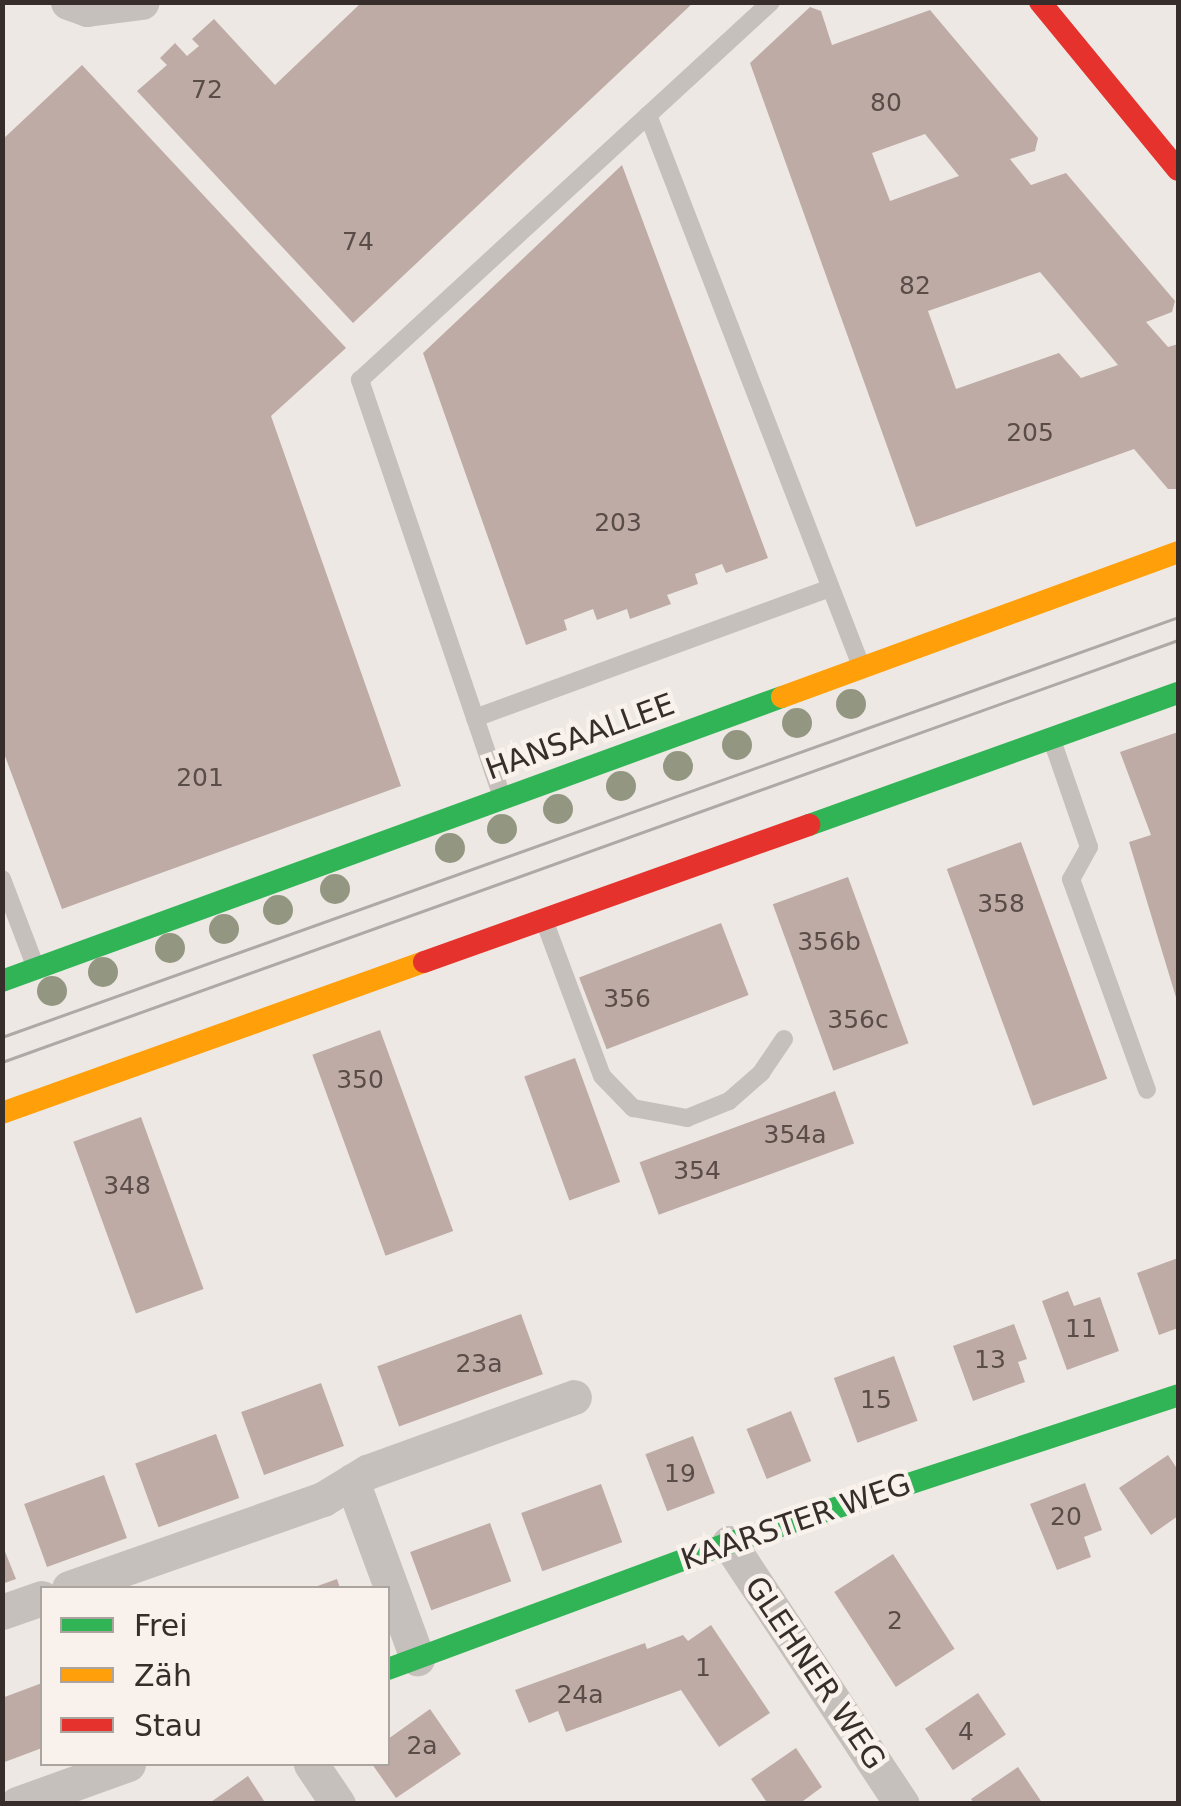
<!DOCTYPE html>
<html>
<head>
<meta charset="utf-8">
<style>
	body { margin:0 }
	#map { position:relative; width:1181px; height:1806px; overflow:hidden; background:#ede8e3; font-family:"DejaVu Sans",sans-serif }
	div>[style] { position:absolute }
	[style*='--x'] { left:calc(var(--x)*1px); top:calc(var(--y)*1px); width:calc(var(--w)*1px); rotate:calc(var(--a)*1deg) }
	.building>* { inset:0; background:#bfaba6; transform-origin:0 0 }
	.lane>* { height:18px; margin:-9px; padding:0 9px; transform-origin:9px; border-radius:9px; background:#c6c0bc }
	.street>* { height:35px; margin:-17.5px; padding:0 17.5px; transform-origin:17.5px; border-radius:17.5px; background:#c6c0bc }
	.fast>* { height:22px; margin:-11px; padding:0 11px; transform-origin:11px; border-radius:11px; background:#30b455 }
	.slow>* { height:22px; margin:-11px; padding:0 11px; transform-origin:11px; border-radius:11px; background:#ff9f0a }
	.jam>* { height:22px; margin:-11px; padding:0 11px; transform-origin:11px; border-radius:11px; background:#e5322d }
	.tram>* { height:2.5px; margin:-1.25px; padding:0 1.25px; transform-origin:1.25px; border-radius:1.25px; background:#aea9a6 }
	.trees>* { width:30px; height:30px; margin:-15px; border-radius:50%; background:#939680 }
	span { translate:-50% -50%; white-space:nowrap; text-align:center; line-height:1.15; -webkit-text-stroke:9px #f9f1eb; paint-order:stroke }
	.number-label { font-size:25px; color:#594c49 }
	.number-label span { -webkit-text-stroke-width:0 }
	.street-label { font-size:30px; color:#372d2a }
	.frame { position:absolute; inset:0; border:5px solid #372d2a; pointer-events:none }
	.legend { position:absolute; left:40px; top:1586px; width:350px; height:180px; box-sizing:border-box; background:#f9f1eb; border:2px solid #aba39e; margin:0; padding:12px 18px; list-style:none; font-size:30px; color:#372d2a }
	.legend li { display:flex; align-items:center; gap:20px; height:50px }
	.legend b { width:50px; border:2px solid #aba39e }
</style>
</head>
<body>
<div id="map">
	<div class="building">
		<i style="clip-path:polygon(362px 2px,694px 2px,353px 323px,137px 91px,167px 65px,160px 58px,175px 43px,187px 56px,199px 46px,192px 39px,214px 19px,275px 85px)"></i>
		<i style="clip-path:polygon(evenodd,810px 7px,821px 11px,832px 45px,930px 10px,1038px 138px,1035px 151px,1010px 159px,1031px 185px,1066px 173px,1175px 301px,1172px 312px,1146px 322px,1168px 347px,1178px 344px,1178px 489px,1168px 489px,1134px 449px,916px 527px,750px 63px,810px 7px,925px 134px,959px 176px,890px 201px,872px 153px,925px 134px,810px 7px,1040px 272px,1118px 365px,1081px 378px,1059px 353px,956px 389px,928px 311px,1040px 272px)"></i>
		<i style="clip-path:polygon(82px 65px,346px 348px,271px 416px,401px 786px,62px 909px,2px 748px,2px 140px)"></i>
		<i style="clip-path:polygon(622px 165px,768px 558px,726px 573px,722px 564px,695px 574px,698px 584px,667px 595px,671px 604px,630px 619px,627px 609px,597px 620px,593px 609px,564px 620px,567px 630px,526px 645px,423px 353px)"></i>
		<i style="clip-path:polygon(1178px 732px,1178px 1004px,1129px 842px,1151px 835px,1120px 752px)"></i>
		<i style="left:1021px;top:842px;width:252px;height:79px;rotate:70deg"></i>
		<i style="left:848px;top:877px;width:177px;height:80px;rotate:70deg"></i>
		<i style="left:721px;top:923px;width:77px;height:152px;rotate:69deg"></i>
		<i style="left:380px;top:1030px;width:214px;height:72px;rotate:70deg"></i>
		<i style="left:575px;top:1058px;width:132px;height:54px;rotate:70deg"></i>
		<i style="left:835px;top:1091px;width:56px;height:208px;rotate:70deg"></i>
		<i style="left:141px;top:1117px;width:183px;height:72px;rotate:70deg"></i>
		<i style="clip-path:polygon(1178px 1258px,1178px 1328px,1159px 1335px,1137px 1273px)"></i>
		<i style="clip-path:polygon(1068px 1291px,1074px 1306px,1100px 1297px,1119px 1351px,1067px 1370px,1042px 1301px)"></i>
		<i style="left:521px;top:1314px;width:64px;height:153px;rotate:70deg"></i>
		<i style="clip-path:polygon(1014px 1324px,1027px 1359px,1018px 1362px,1025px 1382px,973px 1401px,953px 1346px)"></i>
		<i style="left:894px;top:1356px;width:69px;height:64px;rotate:70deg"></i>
		<i style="left:321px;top:1383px;width:67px;height:85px;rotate:70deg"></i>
		<i style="left:791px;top:1411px;width:54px;height:48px;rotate:68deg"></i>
		<i style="left:216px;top:1434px;width:68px;height:86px;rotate:70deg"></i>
		<i style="left:693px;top:1436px;width:61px;height:51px;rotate:69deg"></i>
		<i style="clip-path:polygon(1168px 1455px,1178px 1470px,1178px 1516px,1151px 1535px,1119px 1488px)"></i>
		<i style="left:104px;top:1475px;width:67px;height:85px;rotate:70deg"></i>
		<i style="clip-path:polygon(1085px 1483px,1102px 1530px,1084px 1537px,1091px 1557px,1057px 1570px,1030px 1504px)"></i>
		<i style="left:601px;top:1484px;width:62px;height:85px;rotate:70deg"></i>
		<i style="left:490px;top:1523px;width:62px;height:85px;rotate:70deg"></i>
		<i style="clip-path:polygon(2px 1544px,16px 1579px,2px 1584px)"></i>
		<i style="left:893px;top:1554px;width:113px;height:70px;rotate:57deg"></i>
		<i style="clip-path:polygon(337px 1579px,340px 1588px,312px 1588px)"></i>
		<i style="clip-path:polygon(711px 1625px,770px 1713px,719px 1747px,681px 1690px,566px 1732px,558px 1711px,529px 1723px,515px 1690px,645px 1643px,647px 1649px,683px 1635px,688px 1641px)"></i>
		<i style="clip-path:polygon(42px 1683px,42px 1748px,2px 1763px,2px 1698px)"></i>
		<i style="left:978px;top:1693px;width:50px;height:64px;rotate:56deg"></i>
		<i style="clip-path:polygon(430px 1709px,461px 1754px,396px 1798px,372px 1764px,388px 1764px,388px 1739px)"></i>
		<i style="clip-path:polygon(796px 1748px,822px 1787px,799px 1804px,768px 1804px,751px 1779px)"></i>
		<i style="clip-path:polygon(1018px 1767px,1043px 1804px,974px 1804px,971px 1799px)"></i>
		<i style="clip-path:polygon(248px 1776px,266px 1804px,208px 1804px)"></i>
	</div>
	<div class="lane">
		<i style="--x:648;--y:115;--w:591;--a:68.86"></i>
		<i style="--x:475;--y:718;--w:378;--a:-20.1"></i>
		<i style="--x:1053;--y:743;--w:110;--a:70.9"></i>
		<i style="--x:1089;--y:847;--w:37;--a:119"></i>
		<i style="--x:1071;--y:879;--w:224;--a:70.2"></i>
		<i style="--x:502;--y:797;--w:441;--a:-108.8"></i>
		<i style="--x:360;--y:380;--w:558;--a:-42.6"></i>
		<i style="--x:2;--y:879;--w:95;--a:69.1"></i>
		<i style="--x:544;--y:920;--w:166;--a:69.6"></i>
		<i style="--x:602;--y:1076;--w:45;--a:45.9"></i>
		<i style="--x:633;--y:1108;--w:55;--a:10.5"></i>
		<i style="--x:687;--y:1118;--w:45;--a:-22"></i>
		<i style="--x:729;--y:1101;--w:43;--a:-41.2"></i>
		<i style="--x:761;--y:1073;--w:41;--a:-55.9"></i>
	</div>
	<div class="street">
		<i style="--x:68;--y:2;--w:20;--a:20"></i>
		<i style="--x:87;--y:9;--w:55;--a:-7.3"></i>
		<i style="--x:352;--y:1481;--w:189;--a:69.8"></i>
		<i style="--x:729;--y:1543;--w:313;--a:56.5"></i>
		<i style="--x:69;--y:1588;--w:269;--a:-19.3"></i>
		<i style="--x:323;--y:1499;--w:52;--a:-31.5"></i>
		<i style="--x:367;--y:1472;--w:220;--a:-19.9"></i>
		<i style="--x:2;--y:1612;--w:42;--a:-19.3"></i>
		<i style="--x:311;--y:1764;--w:48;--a:56"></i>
		<i style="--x:17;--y:1804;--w:118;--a:-19.8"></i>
	</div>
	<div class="fast">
		<i style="--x:809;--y:825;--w:392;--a:-19.7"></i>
		<i style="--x:2;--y:981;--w:830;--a:-20.01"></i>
		<i style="--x:388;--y:1669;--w:364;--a:-20.3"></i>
		<i style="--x:729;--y:1543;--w:473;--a:-18.2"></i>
	</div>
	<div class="slow">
		<i style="--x:782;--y:697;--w:422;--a:-20.1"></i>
		<i style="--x:2;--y:1113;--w:448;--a:-19.7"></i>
	</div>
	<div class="jam">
		<i style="--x:1040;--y:2;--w:217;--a:50.6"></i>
		<i style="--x:424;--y:962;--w:409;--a:-19.6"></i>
	</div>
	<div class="tram">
		<i style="--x:2;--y:1037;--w:1249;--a:-19.65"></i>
		<i style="--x:2;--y:1062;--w:1249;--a:-19.74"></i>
	</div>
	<div class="trees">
		<i style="left:851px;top:704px"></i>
		<i style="left:797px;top:723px"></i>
		<i style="left:737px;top:745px"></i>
		<i style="left:678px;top:766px"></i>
		<i style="left:621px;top:786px"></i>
		<i style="left:558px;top:809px"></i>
		<i style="left:502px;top:829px"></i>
		<i style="left:450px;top:848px"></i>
		<i style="left:335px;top:889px"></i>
		<i style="left:278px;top:910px"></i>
		<i style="left:224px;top:929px"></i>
		<i style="left:170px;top:948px"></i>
		<i style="left:103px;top:972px"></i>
		<i style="left:52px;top:991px"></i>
	</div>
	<div class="number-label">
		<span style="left:207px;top:90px">72</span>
		<span style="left:886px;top:103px">80</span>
		<span style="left:358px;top:242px">74</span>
		<span style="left:915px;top:286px">82</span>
		<span style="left:1030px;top:433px">205</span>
		<span style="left:618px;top:523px">203</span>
		<span style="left:200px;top:778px">201</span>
		<span style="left:1001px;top:904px">358</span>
		<span style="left:829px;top:942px">356b</span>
		<span style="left:627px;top:999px">356</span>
		<span style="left:858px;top:1020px">356c</span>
		<span style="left:360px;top:1080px">350</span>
		<span style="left:795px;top:1135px">354a</span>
		<span style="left:697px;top:1171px">354</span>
		<span style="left:127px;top:1186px">348</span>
		<span style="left:1081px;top:1329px">11</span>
		<span style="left:990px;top:1360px">13</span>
		<span style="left:479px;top:1364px">23a</span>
		<span style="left:876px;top:1400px">15</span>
		<span style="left:680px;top:1474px">19</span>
		<span style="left:1066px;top:1517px">20</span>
		<span style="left:895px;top:1621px">2</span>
		<span style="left:703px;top:1668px">1</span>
		<span style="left:580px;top:1695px">24a</span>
		<span style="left:966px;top:1732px">4</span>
		<span style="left:422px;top:1746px">2a</span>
	</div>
	<div class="street-label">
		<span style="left:580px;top:737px;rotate:-20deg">HANSAALLEE</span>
		<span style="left:796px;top:1522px;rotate:-19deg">KAARSTER WEG</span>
		<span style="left:815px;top:1673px;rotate:56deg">GLEHNER WEG</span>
	</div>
	<div class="frame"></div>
	<ul class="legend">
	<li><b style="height:12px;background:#30b455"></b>Frei</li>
	<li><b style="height:12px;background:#ff9f0a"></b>Zäh</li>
	<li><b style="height:12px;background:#e5322d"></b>Stau</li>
	</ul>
</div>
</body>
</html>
